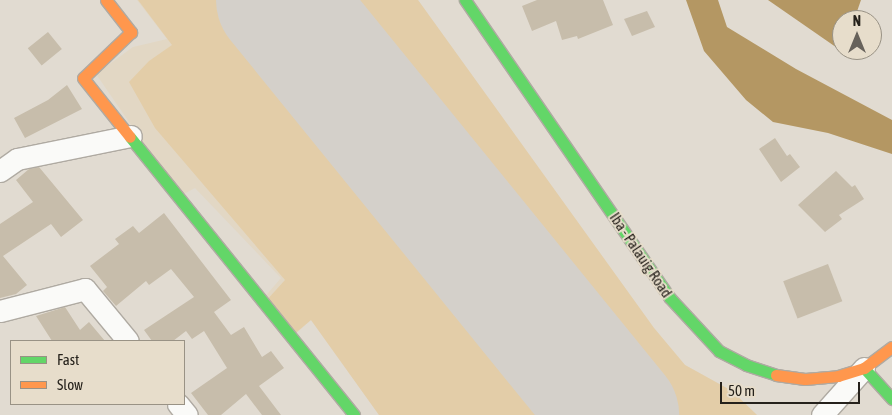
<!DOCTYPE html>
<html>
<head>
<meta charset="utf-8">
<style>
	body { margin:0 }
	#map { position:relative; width:892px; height:415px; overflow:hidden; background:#e1dbd1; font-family:"Asap Condensed",sans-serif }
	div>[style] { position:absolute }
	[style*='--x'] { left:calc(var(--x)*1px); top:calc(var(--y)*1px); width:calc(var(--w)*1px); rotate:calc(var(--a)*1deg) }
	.built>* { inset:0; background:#e2d7c4 }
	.green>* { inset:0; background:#e3cda8 }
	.water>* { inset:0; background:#b49763 }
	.runway>* { height:126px; margin:-63px; padding:0 63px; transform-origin:63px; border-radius:63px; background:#d4d0ca }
	.building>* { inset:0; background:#c7bdab; transform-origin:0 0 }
	.roads { filter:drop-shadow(1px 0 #afaaa2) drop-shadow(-1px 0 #afaaa2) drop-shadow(0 1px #afaaa2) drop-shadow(0 -1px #afaaa2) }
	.street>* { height:21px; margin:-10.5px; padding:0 10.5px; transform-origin:10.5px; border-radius:10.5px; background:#fafaf8 }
	.fast>* { height:11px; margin:-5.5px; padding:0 5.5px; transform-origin:5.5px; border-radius:5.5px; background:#63d668 }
	.slow>* { height:11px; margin:-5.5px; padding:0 5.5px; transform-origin:5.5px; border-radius:5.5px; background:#ff974d }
	span { translate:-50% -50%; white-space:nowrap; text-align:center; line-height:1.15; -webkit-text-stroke:4px #e7ddcb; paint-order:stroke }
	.street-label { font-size:15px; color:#25211b }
	.legend { position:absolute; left:10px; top:340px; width:175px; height:65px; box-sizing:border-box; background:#e7ddcb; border:1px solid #999285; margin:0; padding:6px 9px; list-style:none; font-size:15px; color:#25211b }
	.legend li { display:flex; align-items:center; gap:10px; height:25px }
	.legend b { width:25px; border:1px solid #999285 }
	.north { position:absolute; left:832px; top:10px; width:50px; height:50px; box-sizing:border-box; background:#e7ddcb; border:1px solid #999285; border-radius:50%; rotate:0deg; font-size:14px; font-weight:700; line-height:20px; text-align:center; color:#25211b }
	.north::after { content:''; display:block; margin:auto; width:18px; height:22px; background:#67625b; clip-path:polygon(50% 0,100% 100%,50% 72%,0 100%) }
	.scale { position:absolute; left:720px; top:382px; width:140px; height:22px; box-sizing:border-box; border:2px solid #25211b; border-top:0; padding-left:6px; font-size:15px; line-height:18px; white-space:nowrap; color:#25211b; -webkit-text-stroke:4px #e7ddcb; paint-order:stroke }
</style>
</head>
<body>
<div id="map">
	<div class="built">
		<i style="clip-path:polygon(137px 0,418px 0,654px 328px,685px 365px,732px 391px,757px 415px,379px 415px,311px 320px,292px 337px,262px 300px,281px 278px,195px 188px,180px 196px,96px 74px,133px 47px,167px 39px)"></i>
	</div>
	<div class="green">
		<i style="clip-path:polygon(138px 0,233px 0,570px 415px,379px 415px,311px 320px,292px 336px,265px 302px,285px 280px,155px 128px,129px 82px,149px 61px,172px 45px)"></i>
		<i style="clip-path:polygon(324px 0,418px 0,654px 328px,685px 365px,732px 391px,757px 415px,661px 415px)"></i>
	</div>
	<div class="water">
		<i style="clip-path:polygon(686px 0,718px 0,727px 27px,796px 69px,892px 120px,892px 154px,828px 133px,773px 122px,746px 100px,704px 51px)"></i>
		<i style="clip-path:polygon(768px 0,861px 0,854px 20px,842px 20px,843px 52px)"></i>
	</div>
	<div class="runway">
		<i style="--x:279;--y:0;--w:535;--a:50.92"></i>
	</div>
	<div class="building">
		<i style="clip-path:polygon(537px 0,603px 0,613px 25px,578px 39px,577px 36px,562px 40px,556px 21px,532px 31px,522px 6px)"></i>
		<i style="clip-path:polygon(647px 11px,655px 27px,632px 36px,624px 19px)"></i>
		<i style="left:48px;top:32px;width:22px;height:26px;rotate:51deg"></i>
		<i style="clip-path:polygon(67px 85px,82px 109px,25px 138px,14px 118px,48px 100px)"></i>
		<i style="clip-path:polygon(775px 138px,787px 156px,790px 154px,800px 167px,781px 182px,759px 149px)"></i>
		<i style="clip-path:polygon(39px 167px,83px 220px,61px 237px,51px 224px,3px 256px,27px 285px,16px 294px,0 298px,0 224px,33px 202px,16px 180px,29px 169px)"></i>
		<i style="clip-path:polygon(836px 171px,852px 187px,855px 185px,864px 199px,839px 215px,842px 219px,825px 232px,798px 205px)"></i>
		<i style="clip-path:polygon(164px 213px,231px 300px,214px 312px,231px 335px,244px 327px,262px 357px,271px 351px,284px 368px,259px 386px,281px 415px,262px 415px,246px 394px,221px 415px,208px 415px,191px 393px,227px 368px,204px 331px,192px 339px,186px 331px,173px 341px,152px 341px,144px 330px,194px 297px,171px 269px,149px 285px,146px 281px,116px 306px,103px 291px,107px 287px,90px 266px,119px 244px,115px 239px,133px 226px,139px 233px)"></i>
		<i style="left:828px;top:264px;width:40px;height:48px;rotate:69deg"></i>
		<i style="clip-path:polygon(65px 307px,80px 330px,89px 322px,105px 341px,52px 341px,36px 316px)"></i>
	</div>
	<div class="roads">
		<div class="street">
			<i style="--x:0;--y:171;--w:21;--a:-35"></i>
			<i style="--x:17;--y:159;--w:116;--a:-11.4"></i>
			<i style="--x:0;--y:311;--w:88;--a:-14.5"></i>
			<i style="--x:85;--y:289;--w:67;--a:50.4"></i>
			<i style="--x:178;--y:404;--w:14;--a:51"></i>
			<i style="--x:822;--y:415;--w:63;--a:-48.2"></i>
		</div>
		<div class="fast">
			<i style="--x:465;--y:0;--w:360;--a:55.5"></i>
			<i style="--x:669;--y:297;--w:74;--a:47.2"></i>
			<i style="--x:719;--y:351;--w:30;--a:27"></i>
			<i style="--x:746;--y:365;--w:32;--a:18"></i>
			<i style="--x:130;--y:137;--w:357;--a:51.1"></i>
			<i style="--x:864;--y:368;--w:42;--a:47.9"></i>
		</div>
		<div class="slow">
			<i style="--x:106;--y:0;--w:41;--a:52"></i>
			<i style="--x:131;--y:32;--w:66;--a:136.2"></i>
			<i style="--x:83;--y:78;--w:75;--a:51.5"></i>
			<i style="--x:776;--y:375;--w:29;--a:8"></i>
			<i style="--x:805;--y:379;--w:33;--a:-5"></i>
			<i style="--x:838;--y:376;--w:27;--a:-17"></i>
			<i style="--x:864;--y:368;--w:35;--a:-37"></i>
		</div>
	</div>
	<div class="street-label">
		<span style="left:641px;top:255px;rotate:56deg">Iba - Palauig Road</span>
	</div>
	<ul class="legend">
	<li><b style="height:6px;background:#63d668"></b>Fast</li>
	<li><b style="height:6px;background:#ff974d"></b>Slow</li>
	</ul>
	<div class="north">N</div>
	<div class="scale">50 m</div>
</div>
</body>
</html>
